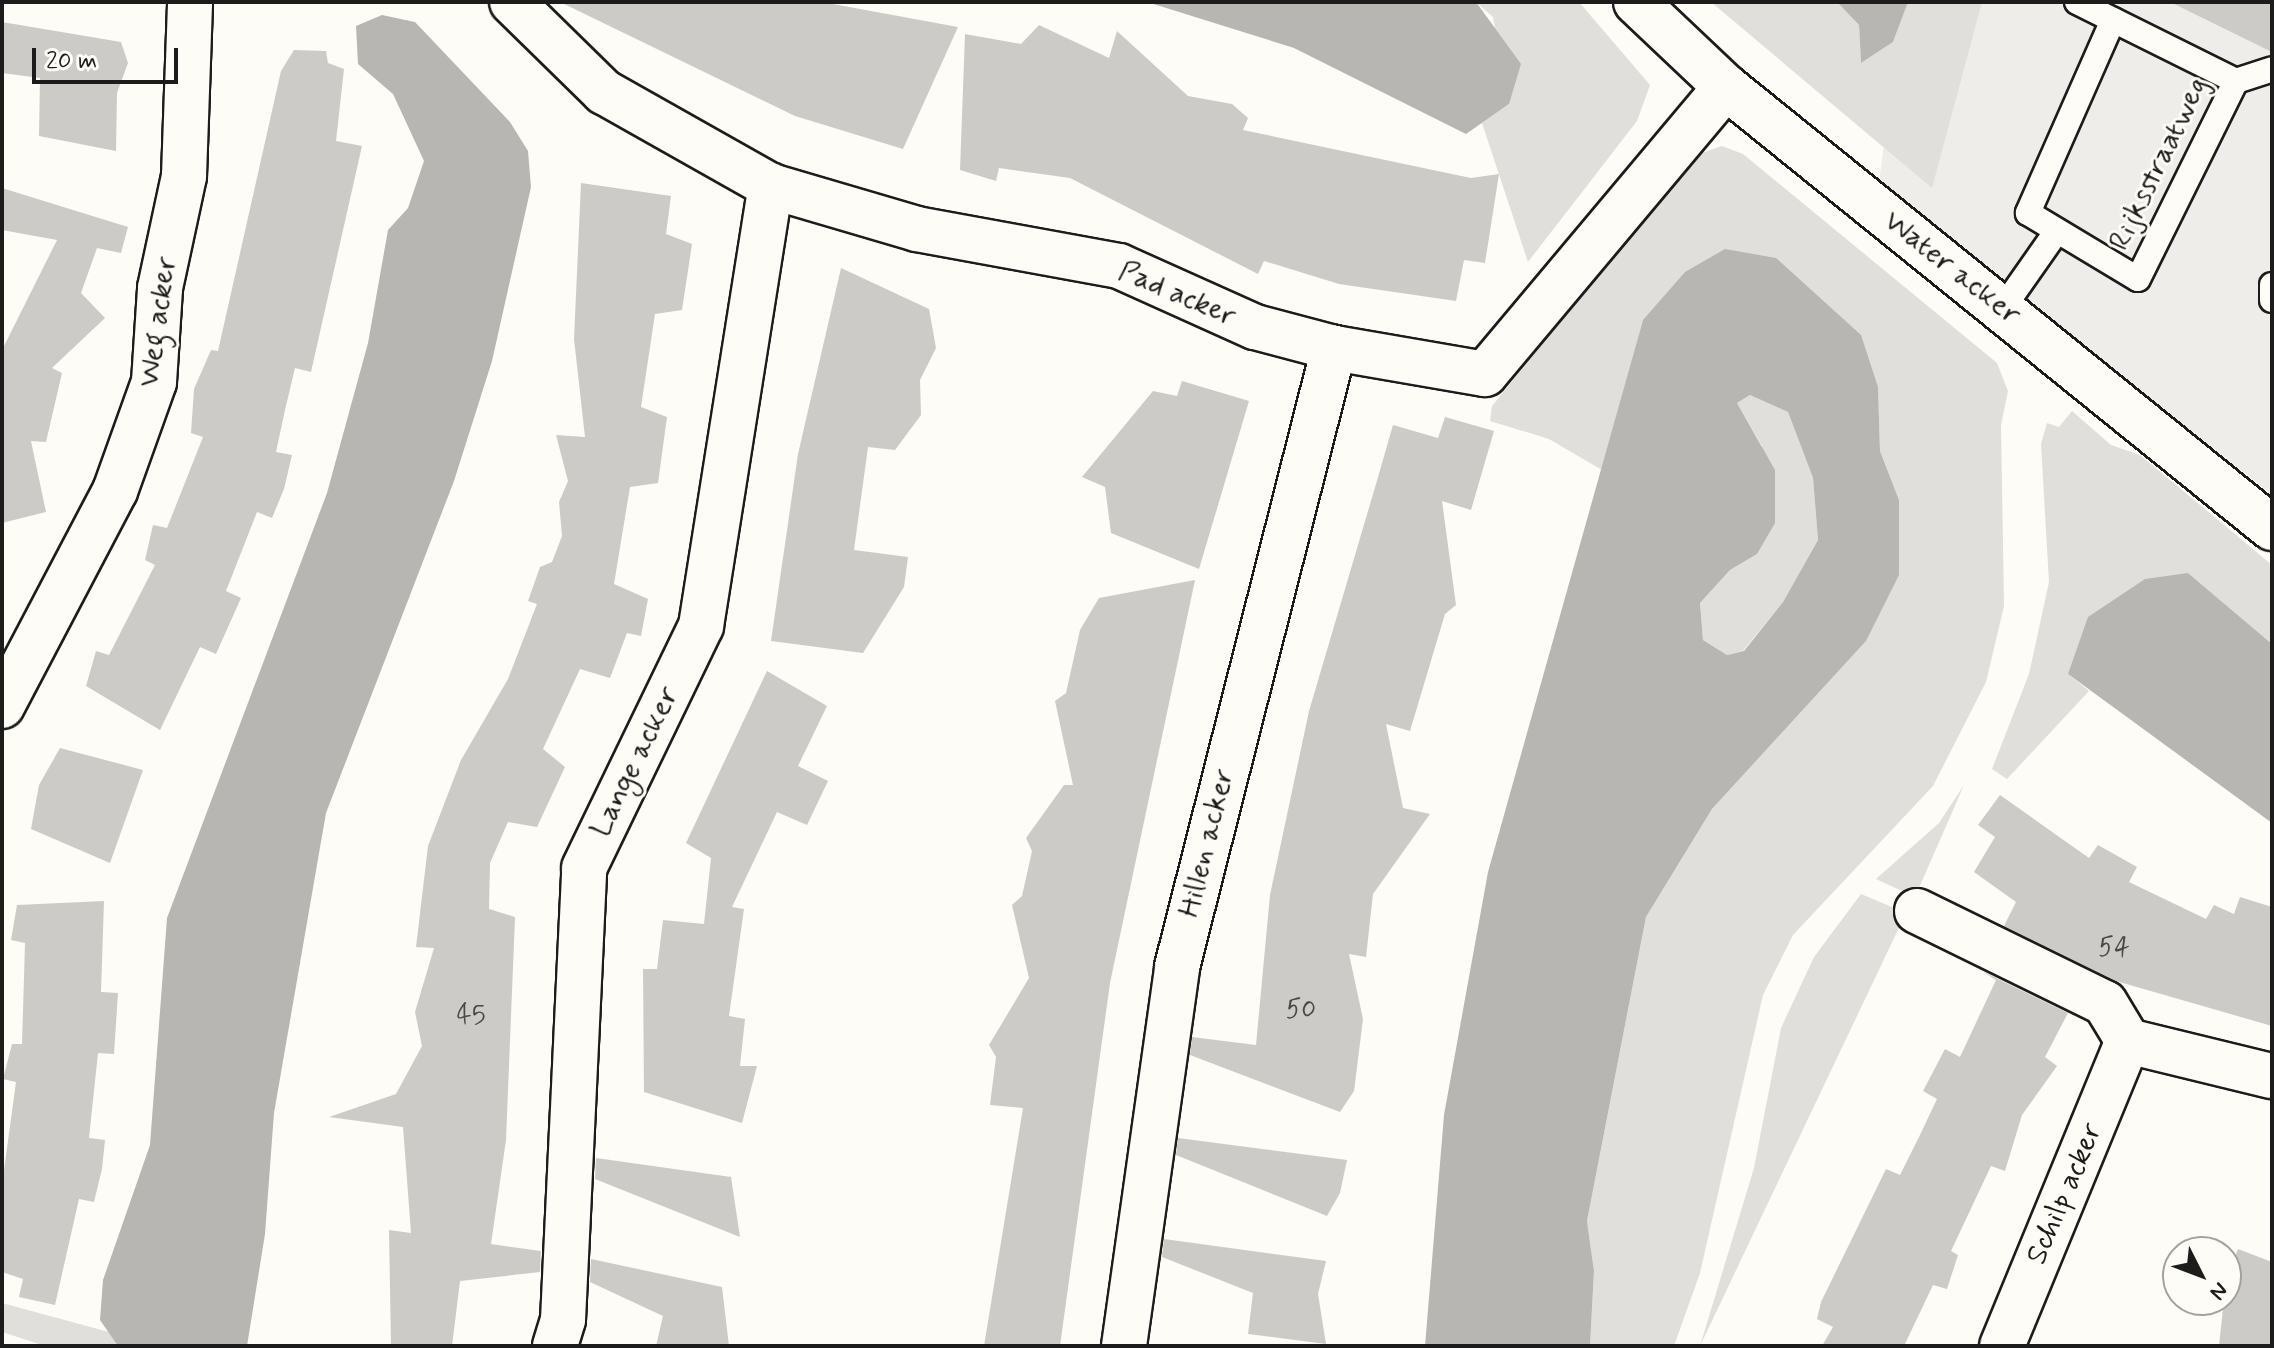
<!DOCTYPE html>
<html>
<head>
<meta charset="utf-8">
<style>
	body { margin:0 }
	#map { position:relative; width:2274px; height:1348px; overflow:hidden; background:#fdfcf7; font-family:Mynerve,sans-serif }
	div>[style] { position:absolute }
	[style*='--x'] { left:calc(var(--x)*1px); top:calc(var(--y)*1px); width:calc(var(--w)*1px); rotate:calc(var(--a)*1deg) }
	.built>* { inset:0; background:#eeede9 }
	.green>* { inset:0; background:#e0dfdb }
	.water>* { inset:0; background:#b7b6b2 }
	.building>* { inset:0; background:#cccbc8 }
	.roads { filter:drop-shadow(2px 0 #1c1c1c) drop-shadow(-2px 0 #1c1c1c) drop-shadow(0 2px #1c1c1c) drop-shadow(0 -2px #1c1c1c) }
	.lane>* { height:24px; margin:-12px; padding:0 12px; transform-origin:12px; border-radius:12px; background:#fdfcf7 }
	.street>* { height:44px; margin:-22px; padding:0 22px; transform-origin:22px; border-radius:22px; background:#fdfcf7 }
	span { translate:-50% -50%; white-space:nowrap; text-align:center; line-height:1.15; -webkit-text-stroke:6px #fdfcf7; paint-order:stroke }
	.number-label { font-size:26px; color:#484847 }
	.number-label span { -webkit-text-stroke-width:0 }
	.street-label { font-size:30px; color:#1c1c1c }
	.frame { position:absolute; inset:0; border:4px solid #1c1c1c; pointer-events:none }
	.north { position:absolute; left:2162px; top:1236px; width:80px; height:80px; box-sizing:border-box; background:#fdfcf7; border:2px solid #a3a29f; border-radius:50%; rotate:132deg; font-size:22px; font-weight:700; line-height:32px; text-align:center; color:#1c1c1c }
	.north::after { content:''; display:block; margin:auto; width:28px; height:36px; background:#1c1c1c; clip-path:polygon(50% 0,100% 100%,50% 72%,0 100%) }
	.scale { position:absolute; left:32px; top:48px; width:146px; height:36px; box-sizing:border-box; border:4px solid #1c1c1c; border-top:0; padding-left:10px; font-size:24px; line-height:28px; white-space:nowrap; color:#1c1c1c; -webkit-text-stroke:6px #fdfcf7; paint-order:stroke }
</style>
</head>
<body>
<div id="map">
	<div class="built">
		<i style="clip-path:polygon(1902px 2px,2272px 2px,2272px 495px,1879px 183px)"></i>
	</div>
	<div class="green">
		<i style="clip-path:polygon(1476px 2px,1579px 2px,1650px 85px,1637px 121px,1528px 262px,1482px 123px,1509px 104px,1493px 17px)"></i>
		<i style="clip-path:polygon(1711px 2px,1837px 2px,1859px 25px,1861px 63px,1893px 42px,1908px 2px,1982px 2px,1932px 188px)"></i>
		<i style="clip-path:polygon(1722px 146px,1743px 154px,1997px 363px,2008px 391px,2001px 425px,2004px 606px,1986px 682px,1933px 786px,1793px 935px,1763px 995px,1700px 1273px,1674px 1346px,1590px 1346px,1594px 1271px,1587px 1221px,1646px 917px,1712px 809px,1866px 641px,1899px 500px,1880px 451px,1878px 387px,1643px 320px,1602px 470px,1549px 439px,1490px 421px,1492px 406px,1610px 261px,1702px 153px)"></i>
		<i style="clip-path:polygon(1750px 395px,1788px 412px,1813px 478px,1818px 540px,1783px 602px,1743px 651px,1727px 655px,1703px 640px,1700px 603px,1730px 570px,1757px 554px,1762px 446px,1737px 403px)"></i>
		<i style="clip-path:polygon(2072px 411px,2111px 445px,2140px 455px,2272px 565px,2272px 644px,2188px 573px,2068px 674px,2089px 691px,2007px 779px,1992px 769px,2029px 674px,2049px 582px,2041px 444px,2047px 423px,2059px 427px)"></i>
		<i style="clip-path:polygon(1964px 785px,1915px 897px,1876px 879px,1939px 823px)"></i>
		<i style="clip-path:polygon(1861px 894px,1906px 913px,1700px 1346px,1754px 1168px,1781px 1028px,1814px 957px)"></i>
		<i style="clip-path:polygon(2px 1303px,109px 1332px,118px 1346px,45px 1346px,2px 1332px)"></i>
	</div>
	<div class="water">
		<i style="clip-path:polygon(1147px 2px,1476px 2px,1521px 64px,1509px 104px,1466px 134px,1294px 48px)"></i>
		<i style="clip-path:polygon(1837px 2px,1908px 2px,1893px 42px,1861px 63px,1859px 25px)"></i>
		<i style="clip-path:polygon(382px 15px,415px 22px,510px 122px,528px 151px,531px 187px,492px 361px,454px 481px,326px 813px,274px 1113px,265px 1234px,247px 1346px,118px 1346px,100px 1320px,103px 1280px,150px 1145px,167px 918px,327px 493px,368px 343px,388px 230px,408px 208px,424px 161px,393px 94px,358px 64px,356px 26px)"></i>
		<i style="clip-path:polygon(evenodd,1725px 249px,1776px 258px,1861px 335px,1878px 387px,1880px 451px,1899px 500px,1899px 575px,1866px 641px,1712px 809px,1646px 917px,1587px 1221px,1594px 1271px,1590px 1346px,1425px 1346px,1444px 1115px,1488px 872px,1643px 320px,1685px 272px,1725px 249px,1750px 395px,1788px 412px,1813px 478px,1818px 540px,1783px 602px,1744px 651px,1727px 655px,1703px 640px,1700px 603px,1730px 570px,1757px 554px,1775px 523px,1775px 470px,1737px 403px,1750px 395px)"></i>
		<i style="clip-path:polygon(2188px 573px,2272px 644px,2272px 823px,2068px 674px,2088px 617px,2145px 579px)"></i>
	</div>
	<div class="building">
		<i style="clip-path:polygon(560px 2px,822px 2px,958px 27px,903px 149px,795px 116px)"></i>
		<i style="clip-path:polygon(2170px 2px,2272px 2px,2272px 52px)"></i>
		<i style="clip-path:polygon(2px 22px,121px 42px,128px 63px,117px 93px,116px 151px,39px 136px,40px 78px,2px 73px)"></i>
		<i style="clip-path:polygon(1039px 25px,1109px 58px,1117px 31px,1188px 96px,1232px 104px,1248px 118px,1243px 130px,1471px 178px,1499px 174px,1485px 263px,1464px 260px,1456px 301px,1339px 284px,1264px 261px,1258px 274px,1070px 178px,999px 168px,996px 181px,960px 170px,965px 34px,1021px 44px)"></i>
		<i style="clip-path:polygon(294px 50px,326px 51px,328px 63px,344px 69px,336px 141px,362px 146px,311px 372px,295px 368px,285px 410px,276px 452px,292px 455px,284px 489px,272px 518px,257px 512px,226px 591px,241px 598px,216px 654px,200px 647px,160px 730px,86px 686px,96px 651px,109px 655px,155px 565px,145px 560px,153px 525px,167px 528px,203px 437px,191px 433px,194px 389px,211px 350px,218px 351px,281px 71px)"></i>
		<i style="clip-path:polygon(581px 183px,671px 196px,666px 234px,692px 244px,682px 310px,655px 314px,641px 407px,667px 417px,658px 483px,630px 487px,614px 584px,648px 599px,641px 636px,627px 633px,610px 678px,580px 669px,543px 749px,565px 767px,537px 827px,508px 822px,490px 863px,489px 909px,515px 917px,506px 1140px,491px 1244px,541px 1251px,540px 1272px,460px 1281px,452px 1346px,391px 1346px,389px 1230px,411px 1233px,403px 1127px,329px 1117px,396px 1094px,422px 1046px,415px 1012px,434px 948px,416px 947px,428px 846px,461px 760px,508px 679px,537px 604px,528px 601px,540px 567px,552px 562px,562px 536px,559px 502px,568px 481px,556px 435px,585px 437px,574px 339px)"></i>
		<i style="clip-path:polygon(2px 188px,128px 227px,121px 253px,97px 248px,81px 293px,105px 318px,52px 368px,62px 373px,46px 442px,31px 441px,46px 512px,2px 523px,2px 350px,57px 240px,2px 230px)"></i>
		<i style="clip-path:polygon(841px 268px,929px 309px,936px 348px,920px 380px,921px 415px,895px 450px,868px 447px,854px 550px,908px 557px,904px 587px,863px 653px,771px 641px,798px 454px)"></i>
		<i style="clip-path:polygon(1182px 381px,1249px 401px,1199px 569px,1111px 533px,1105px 487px,1082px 477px,1153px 391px,1177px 396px)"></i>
		<i style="clip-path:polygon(1445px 417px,1494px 431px,1471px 510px,1442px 501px,1456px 605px,1445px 614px,1410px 731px,1386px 724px,1403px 808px,1430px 814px,1373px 894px,1366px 957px,1349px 954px,1363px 1019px,1354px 1091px,1340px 1112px,1190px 1055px,1192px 1037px,1256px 1045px,1270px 895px,1309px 711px,1376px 484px,1393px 425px,1438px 438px)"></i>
		<i style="clip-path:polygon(1195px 580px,1110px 983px,1060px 1346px,984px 1346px,1023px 1108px,990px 1105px,996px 1057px,989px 1045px,1029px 978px,1012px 905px,1022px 896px,1032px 851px,1026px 838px,1064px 785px,1073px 785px,1055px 701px,1066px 693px,1080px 630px,1099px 598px)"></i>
		<i style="clip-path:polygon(767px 671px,827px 706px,798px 766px,828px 781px,807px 825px,777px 812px,732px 907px,744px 909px,729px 1016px,745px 1019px,740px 1066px,757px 1066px,742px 1123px,644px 1092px,643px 969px,657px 969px,663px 920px,704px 924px,711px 858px,686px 843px)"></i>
		<i style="clip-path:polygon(60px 748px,143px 770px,110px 863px,31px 829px,39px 785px)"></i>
		<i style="clip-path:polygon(2000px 795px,2089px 858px,2098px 845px,2137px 867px,2129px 882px,2206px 919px,2214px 905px,2234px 914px,2240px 897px,2272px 907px,2272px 1026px,2116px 981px,2004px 926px,2016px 902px,1974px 872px,1995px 837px,1978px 825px)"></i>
		<i style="clip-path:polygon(104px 901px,101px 992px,118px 993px,114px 1054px,98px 1053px,89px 1138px,105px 1140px,102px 1169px,94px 1202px,79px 1199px,55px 1305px,19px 1297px,23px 1279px,2px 1272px,2px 1185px,16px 1082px,3px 1079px,12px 1044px,22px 1044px,25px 943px,11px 940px,17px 905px)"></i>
		<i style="clip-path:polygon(1982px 971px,2068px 1013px,2045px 1057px,2057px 1066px,2022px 1115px,2005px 1171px,1991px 1166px,1951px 1251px,1958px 1255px,1947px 1289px,1933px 1285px,1904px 1346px,1822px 1346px,1833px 1327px,1817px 1319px,1821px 1302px,1886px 1169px,1900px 1175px,1919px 1137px,1937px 1099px,1923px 1091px,1945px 1049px,1960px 1057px,1996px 980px)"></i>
		<i style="clip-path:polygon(1178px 1138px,1347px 1160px,1340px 1193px,1327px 1216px,1176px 1155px)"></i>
		<i style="clip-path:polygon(596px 1158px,731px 1177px,740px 1237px,595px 1179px)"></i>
		<i style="clip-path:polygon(1164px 1239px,1326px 1261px,1318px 1294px,1326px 1344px,1248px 1334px,1253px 1293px,1162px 1257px)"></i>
		<i style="clip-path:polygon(2238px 1249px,2272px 1262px,2272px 1346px,2219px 1346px,2226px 1280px)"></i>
		<i style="clip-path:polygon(591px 1259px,722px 1287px,729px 1346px,656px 1346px,663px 1316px,590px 1282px)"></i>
	</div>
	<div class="roads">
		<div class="lane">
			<i style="--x:2077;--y:2;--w:178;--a:26.4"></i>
			<i style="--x:2236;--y:81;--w:38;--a:-18"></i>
			<i style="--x:2113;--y:20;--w:211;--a:113.8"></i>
			<i style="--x:2028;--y:213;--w:128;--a:31"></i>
			<i style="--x:2138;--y:279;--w:221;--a:-63.7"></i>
			<i style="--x:2272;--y:285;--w:15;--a:90"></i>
			<i style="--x:2003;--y:308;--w:94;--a:-55"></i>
		</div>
		<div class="street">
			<i style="--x:512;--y:2;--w:129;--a:44.4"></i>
			<i style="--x:604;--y:92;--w:192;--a:29.4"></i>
			<i style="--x:771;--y:186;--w:152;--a:16.4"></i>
			<i style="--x:917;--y:229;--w:205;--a:10.4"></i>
			<i style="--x:1119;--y:266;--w:149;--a:24.2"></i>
			<i style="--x:1255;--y:327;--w:82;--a:14.9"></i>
			<i style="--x:1334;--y:348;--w:153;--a:9.8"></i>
			<i style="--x:1485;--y:374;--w:375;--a:-50"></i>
			<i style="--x:1636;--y:2;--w:124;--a:43.4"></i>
			<i style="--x:1726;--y:87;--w:702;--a:38.93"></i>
			<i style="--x:2;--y:706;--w:243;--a:-62.3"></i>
			<i style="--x:115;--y:491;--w:116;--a:-70.3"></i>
			<i style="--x:154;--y:382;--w:94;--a:-86.3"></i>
			<i style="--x:160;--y:288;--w:115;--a:-77.9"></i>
			<i style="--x:184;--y:176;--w:174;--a:-88"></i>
			<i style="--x:1917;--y:911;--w:209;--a:26.1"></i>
			<i style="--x:2105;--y:1003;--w:44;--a:58.8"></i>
			<i style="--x:2128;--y:1041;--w:148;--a:13.7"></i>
			<i style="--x:555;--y:1346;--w:27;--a:-73"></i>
			<i style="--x:563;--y:1320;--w:452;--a:-87.3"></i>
			<i style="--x:584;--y:868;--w:269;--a:-64.2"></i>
			<i style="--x:701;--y:626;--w:446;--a:-81"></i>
			<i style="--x:1124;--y:1346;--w:383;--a:-82"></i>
			<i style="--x:1177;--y:967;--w:639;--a:-75.77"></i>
			<i style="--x:2002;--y:1346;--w:330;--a:-67.6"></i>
		</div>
	</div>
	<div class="number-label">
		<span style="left:2114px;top:949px">54</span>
		<span style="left:1301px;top:1011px">50</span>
		<span style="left:471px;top:1017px">45</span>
	</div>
	<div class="street-label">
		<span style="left:2159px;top:164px;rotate:-64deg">Rijksstraatweg</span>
		<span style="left:1952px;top:268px;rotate:38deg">Water acker</span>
		<span style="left:1177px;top:294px;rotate:23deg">Pad acker</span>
		<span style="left:158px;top:322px;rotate:-82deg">Weg acker</span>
		<span style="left:635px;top:762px;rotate:-64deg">Lange acker</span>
		<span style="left:1207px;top:843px;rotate:-76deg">Hillen acker</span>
		<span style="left:2065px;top:1194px;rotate:-67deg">Schilp acker</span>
	</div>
	<div class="frame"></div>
	<div class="north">N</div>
	<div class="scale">20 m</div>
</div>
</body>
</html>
